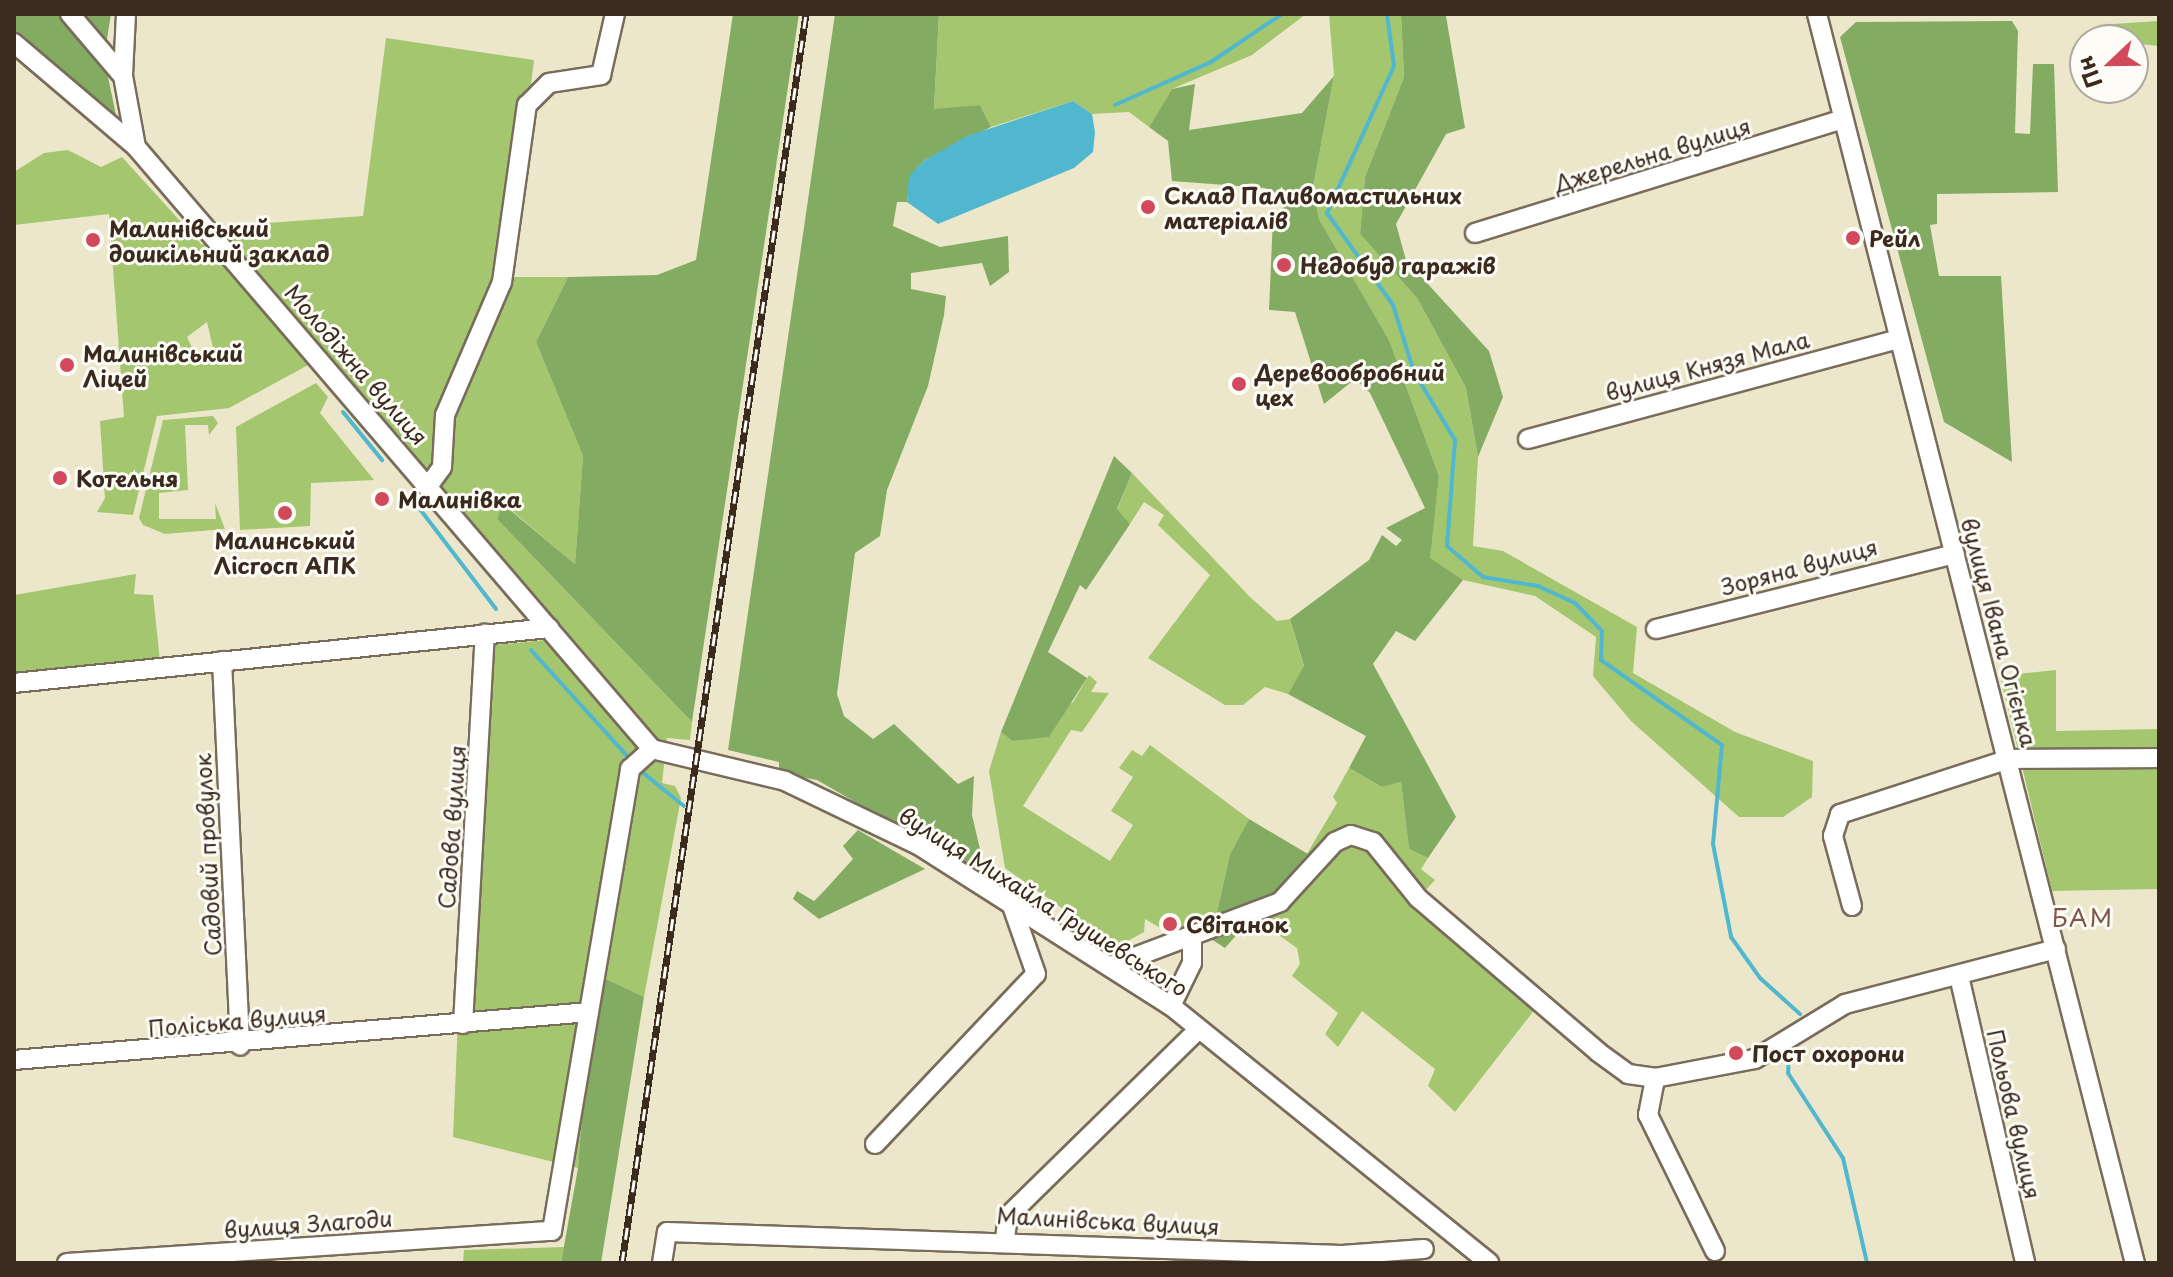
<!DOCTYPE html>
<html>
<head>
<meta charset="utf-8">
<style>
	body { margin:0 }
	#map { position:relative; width:2173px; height:1277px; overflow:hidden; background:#ece7cb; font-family:"Playpen Sans",sans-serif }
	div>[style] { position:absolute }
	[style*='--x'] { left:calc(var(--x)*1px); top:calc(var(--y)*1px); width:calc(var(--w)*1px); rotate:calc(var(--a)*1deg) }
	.green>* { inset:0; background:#a4c66f }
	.forest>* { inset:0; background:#83ab62 }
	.water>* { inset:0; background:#51b7cf }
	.stream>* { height:4px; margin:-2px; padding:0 2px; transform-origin:2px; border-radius:2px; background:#51b7cf }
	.roads { filter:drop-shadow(2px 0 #796c5b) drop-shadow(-2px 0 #796c5b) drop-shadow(0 2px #796c5b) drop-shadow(0 -2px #796c5b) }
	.minor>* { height:18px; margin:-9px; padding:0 9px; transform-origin:9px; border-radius:9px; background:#fff }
	.rail>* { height:7px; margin-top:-3.5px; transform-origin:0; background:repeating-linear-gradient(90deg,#fdfcf7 0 12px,#3b2a1e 0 24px); box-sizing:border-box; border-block:2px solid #3b2a1e }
	.dots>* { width:22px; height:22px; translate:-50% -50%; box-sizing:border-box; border:4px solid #fdfcf7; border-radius:50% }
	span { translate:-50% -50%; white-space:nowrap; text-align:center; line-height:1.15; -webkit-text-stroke:6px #fdfcf7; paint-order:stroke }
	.street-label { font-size:22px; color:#3b2a1e }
	.poi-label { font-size:22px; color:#3b2a1e; font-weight:700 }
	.left { translate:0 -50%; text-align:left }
	.neighbourhood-label { font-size:24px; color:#7f5647; letter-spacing:2px }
	.frame { position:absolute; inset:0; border:16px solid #3b2a1e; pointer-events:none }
	.north { position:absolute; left:2069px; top:24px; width:80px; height:80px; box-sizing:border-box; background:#fdfcf7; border:2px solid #afa8a0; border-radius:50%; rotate:248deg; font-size:22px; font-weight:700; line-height:32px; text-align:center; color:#3b2a1e }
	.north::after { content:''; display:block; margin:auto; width:28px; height:36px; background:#d1495b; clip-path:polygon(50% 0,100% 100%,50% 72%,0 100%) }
</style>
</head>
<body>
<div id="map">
	<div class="green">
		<i style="clip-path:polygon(939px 14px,1306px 14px,1252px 55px,1172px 89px,1149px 127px,1129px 112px,1092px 114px,1073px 101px,991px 127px,980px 105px,934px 110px)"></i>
		<i style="clip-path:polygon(1329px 14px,1401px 14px,1404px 77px,1365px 177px,1360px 234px,1417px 298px,1466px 388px,1478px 457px,1473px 546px,1503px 551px,1637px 627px,1633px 673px,1735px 732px,1813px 761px,1812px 797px,1783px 817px,1739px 817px,1631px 721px,1593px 676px,1596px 637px,1535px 596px,1463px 580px,1429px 558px,1439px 476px,1389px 340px,1319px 219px,1313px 187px,1334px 76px)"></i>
		<i style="clip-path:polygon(2159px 21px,2159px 46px,2103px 40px,2113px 24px)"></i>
		<i style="clip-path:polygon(evenodd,386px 38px,534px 60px,508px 277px,568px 277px,536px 342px,583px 456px,575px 564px,504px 504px,497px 519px,692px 722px,690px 740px,667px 738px,662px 783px,675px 786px,681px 798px,644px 997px,593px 974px,578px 1168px,453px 1137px,474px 647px,545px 640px,310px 364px,229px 408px,157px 416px,133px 515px,97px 512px,105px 498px,100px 421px,124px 417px,109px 214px,14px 225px,14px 172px,44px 153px,68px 150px,101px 167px,122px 157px,202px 245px,225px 226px,363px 216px,386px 38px,207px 322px,213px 348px,194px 352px,187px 337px,207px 322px)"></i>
		<i style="clip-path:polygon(316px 383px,328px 397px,320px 413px,374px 480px,311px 483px,310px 526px,240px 530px,236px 427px)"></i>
		<i style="clip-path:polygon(213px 416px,218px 423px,209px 435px,208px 425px,185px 425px,188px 490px,159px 493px,159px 519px,216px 519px,215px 503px,225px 529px,165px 534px,143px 525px,139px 518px,163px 420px)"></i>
		<i style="clip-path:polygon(1132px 473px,1250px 597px,1277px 621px,1290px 619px,1304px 667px,1288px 694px,1265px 687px,1243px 705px,1225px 705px,1148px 658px,1210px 575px,1158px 525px,1164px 515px,1144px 502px,1130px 524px,1117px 510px)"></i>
		<i style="clip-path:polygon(136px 574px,134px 594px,153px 595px,160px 661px,14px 676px,14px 595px)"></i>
		<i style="clip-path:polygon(2056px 670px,2056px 731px,2159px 729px,2159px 889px,2052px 891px,2000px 676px)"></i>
		<i style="clip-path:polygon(1089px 675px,1097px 682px,1091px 692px,1109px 693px,1082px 732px,1071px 730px,1023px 806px,1110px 861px,1133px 825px,1111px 811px,1133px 777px,1119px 768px,1132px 750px,1142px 756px,1150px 745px,1249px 819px,1230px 854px,1211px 939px,1180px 926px,1174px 936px,1145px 919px,1144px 932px,1117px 947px,1005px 868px,989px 771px,1001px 732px,1012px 741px,1073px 702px)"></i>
		<i style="clip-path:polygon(1349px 768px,1382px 787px,1401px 782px,1409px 849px,1428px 858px,1421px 869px,1435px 880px,1420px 896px,1644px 1085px,1539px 1004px,1455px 1112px,1428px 1086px,1435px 1069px,1362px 1011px,1338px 1047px,1325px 1034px,1338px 1013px,1292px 976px,1300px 964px,1297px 948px,1251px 915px,1295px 874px,1337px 803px,1333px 797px)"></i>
		<i style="clip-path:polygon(564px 1247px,561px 1263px,463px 1263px,464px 1250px)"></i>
	</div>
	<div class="forest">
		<i style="clip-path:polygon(14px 14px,111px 14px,104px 58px,116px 115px,14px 34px)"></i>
		<i style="clip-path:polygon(733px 14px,799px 14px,692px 722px,497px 519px,503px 504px,575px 564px,583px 456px,536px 342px,568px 277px,657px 275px,696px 260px)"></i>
		<i style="clip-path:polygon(835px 14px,939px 14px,934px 109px,980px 105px,991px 127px,925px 160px,910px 176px,907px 202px,897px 202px,893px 226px,940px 247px,1008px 236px,1009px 272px,990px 286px,982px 263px,911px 273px,911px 289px,946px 296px,944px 315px,928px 386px,887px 490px,880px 536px,855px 553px,837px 694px,844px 716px,873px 739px,894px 724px,958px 784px,974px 776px,972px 815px,983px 862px,968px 867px,817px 780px,779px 773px,779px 762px,728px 750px)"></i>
		<i style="clip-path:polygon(1401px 14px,1446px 16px,1465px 128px,1446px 134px,1396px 224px,1406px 260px,1489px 351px,1503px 397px,1478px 457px,1466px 388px,1417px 298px,1360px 234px,1365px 177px,1404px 77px)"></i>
		<i style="clip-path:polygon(2012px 21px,2018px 31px,2015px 133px,2030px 134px,2033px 64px,2054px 64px,2058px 192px,1937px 194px,1937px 224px,1930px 225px,1939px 276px,2001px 276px,2012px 462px,1944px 422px,1840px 37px,1856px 22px)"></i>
		<i style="clip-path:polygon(1334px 76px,1313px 187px,1319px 219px,1389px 340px,1439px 476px,1430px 558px,1463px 580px,1415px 641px,1396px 631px,1373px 664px,1456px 817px,1428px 858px,1409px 849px,1401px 782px,1382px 787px,1349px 768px,1366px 736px,1288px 694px,1304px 666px,1290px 619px,1369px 560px,1382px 535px,1396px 546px,1402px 540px,1386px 528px,1425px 508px,1370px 393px,1355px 379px,1324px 404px,1295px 312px,1269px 310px,1273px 218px,1291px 200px,1265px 188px,1172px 181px,1168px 141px,1149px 127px,1172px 89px,1195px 84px,1189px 130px,1302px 113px)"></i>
		<i style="clip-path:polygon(1114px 456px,1132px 473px,1117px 509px,1130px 524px,1086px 590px,1080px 585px,1048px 652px,1087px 678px,1049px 737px,1012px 741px,1001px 732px)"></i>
		<i style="clip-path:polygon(1249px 819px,1308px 854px,1225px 948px,1211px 939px,1230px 854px)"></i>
		<i style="clip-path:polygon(858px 830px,925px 869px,819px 919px,793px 899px,797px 891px,814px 901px,824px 891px,853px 859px,843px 846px)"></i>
		<i style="clip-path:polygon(593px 973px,644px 997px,601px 1263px,561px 1263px,578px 1168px)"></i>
	</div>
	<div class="water">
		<i style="clip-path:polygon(1073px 101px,1092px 114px,1095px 132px,1093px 152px,1074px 168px,938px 224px,907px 202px,909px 176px,925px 160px,967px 136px)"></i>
	</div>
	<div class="stream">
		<i style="--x:1387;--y:14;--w:52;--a:82.3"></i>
		<i style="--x:1394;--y:66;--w:162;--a:114.5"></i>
		<i style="--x:1327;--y:213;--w:113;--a:54.3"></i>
		<i style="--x:1393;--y:305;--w:70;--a:72.6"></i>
		<i style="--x:1414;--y:372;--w:79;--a:58.9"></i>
		<i style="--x:1455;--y:440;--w:106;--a:94.3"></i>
		<i style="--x:1447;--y:546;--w:48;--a:40.7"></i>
		<i style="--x:1483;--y:577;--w:56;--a:9.3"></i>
		<i style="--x:1538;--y:586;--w:41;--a:24.7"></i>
		<i style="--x:1575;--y:603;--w:39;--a:46"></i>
		<i style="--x:1602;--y:631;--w:29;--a:92"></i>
		<i style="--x:1601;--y:660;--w:148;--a:35.1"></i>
		<i style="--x:1722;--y:745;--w:99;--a:95.2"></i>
		<i style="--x:1713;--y:844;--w:95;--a:79"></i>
		<i style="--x:1731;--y:937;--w:50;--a:54.7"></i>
		<i style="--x:1760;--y:978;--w:54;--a:42"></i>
		<i style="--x:1115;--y:105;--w:105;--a:-24.1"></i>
		<i style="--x:1211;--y:62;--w:86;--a:-34.1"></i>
		<i style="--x:343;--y:412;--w:62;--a:50.9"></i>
		<i style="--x:413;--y:500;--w:137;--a:52.7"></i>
		<i style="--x:531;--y:650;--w:143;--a:47.8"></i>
		<i style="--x:642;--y:772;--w:54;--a:39"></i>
		<i style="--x:1789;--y:1048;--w:25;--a:92"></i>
		<i style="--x:1788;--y:1073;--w:101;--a:57.1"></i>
		<i style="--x:1843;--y:1158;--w:108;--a:77.1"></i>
	</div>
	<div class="roads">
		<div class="minor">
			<i style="--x:70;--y:14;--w:80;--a:49.6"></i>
			<i style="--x:126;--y:14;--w:62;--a:92.8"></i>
			<i style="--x:123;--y:76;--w:72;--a:79.6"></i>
			<i style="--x:1817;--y:14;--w:1289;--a:75.72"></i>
			<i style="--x:14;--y:43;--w:160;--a:40.4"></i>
			<i style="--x:136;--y:147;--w:793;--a:49.4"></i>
			<i style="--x:652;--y:749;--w:137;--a:13.5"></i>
			<i style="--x:785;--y:781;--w:148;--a:25.7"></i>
			<i style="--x:918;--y:845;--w:300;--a:32.5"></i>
			<i style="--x:1171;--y:1006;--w:409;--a:38.9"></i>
			<i style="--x:1475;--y:233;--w:385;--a:-17.2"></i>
			<i style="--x:1528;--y:439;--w:384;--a:-15.1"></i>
			<i style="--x:429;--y:485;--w:22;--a:-54"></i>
			<i style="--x:442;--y:467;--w:52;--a:-86.7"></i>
			<i style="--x:445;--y:415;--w:145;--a:-66.8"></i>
			<i style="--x:502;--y:282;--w:179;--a:-82"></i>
			<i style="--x:527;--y:105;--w:31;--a:-45"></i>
			<i style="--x:549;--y:83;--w:53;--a:-8.7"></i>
			<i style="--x:601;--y:75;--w:63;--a:-77.1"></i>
			<i style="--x:1656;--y:629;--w:308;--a:-14.1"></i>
			<i style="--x:222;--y:661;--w:385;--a:87.3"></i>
			<i style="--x:14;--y:683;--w:538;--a:-5.87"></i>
			<i style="--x:1852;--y:906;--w:73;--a:-105.2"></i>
			<i style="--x:1833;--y:836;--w:23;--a:-72"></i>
			<i style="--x:1840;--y:814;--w:178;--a:-18"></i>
			<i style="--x:2009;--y:759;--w:150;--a:-0.4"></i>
			<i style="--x:1111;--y:966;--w:181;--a:-20.7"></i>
			<i style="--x:1280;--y:902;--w:81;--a:-47.5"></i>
			<i style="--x:1335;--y:842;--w:17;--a:-24"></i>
			<i style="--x:1351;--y:835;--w:23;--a:18"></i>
			<i style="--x:1373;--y:842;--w:72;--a:51.2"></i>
			<i style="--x:1418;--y:898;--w:237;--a:40.5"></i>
			<i style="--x:1598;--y:1052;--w:37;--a:36"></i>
			<i style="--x:1628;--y:1074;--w:27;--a:8"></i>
			<i style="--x:1959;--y:976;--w:294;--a:77"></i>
			<i style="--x:1171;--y:1006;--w:48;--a:-64"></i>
			<i style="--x:1192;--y:963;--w:23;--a:-90"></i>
			<i style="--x:463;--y:1024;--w:391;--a:-86.8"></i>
			<i style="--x:14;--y:1060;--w:577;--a:-4.77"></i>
			<i style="--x:875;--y:1144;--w:234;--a:-46.6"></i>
			<i style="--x:1036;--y:974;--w:75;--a:-109.4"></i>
			<i style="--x:1005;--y:1239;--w:23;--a:-83"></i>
			<i style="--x:1008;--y:1216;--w:267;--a:-44.4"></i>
			<i style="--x:1715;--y:1251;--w:152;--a:-116.2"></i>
			<i style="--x:1648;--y:1115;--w:38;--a:-79"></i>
			<i style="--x:1655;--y:1078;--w:102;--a:-10.8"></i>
			<i style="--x:1755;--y:1059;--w:105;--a:-31.4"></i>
			<i style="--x:1845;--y:1004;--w:218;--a:-14.6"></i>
			<i style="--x:67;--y:1263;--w:486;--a:-3.8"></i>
			<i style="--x:552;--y:1231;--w:469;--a:-80.4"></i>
			<i style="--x:630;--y:769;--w:30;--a:-42"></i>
			<i style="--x:662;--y:1263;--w:31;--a:-81"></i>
			<i style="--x:667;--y:1232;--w:675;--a:1.95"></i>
			<i style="--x:1342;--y:1255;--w:82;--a:-4.2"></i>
		</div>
	</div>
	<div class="rail">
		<i style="--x:622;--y:1263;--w:1262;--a:-81.62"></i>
	</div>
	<div class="dots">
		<i style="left:1148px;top:207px;background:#d1495b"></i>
		<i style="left:1853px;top:238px;background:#d1495b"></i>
		<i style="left:93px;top:240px;background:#d1495b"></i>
		<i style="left:1284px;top:265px;background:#d1495b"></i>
		<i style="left:67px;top:365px;background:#d1495b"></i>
		<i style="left:1239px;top:384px;background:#d1495b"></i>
		<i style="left:60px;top:478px;background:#d1495b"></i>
		<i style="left:382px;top:499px;background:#d1495b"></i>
		<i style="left:285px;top:513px;background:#d1495b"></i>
		<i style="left:1170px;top:924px;background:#d1495b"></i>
		<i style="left:1736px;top:1053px;background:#d1495b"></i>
	</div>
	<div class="street-label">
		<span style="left:1652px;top:154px;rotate:-17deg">Джерельна вулиця</span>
		<span style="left:357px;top:364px;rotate:49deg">Молодіжна вулиця</span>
		<span style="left:1707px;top:365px;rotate:-15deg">вулиця Князя Мала</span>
		<span style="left:1799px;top:566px;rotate:-15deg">Зоряна вулиця</span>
		<span style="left:2000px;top:632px;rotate:75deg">вулиця Івана Огієнка</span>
		<span style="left:451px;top:827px;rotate:-86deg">Садова вулиця</span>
		<span style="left:207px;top:855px;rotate:-93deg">Садовий провулок</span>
		<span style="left:1044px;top:901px;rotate:32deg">вулиця Михайла Грушевського</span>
		<span style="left:237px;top:1020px;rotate:-5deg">Поліська вулиця</span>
		<span style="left:2015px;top:1114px;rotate:77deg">Польова вулиця</span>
		<span style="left:1108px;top:1220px;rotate:3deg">Малинівська вулиця</span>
		<span style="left:308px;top:1223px;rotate:-4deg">вулиця Злагоди</span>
	</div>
	<div class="poi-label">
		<span class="left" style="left:1164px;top:207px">Склад Паливомастильних<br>матеріалів</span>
		<span class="left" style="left:109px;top:240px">Малинівський<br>дошкільний заклад</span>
		<span class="left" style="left:1869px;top:238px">Рейл</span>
		<span class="left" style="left:1300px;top:265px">Недобуд гаражів</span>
		<span class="left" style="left:83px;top:365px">Малинівський<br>Ліцей</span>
		<span class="left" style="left:1255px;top:384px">Деревообробний<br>цех</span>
		<span class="left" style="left:76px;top:478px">Котельня</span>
		<span class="left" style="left:398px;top:499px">Малинівка</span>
		<span style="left:285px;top:552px">Малинський<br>Лісгосп АПК</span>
		<span class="left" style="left:1186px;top:924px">Світанок</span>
		<span class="left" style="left:1752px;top:1053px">Пост охорони</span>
	</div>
	<div class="neighbourhood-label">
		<span style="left:2083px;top:918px">БАМ</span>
	</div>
	<div class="frame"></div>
	<div class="north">Пн</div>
</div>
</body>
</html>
